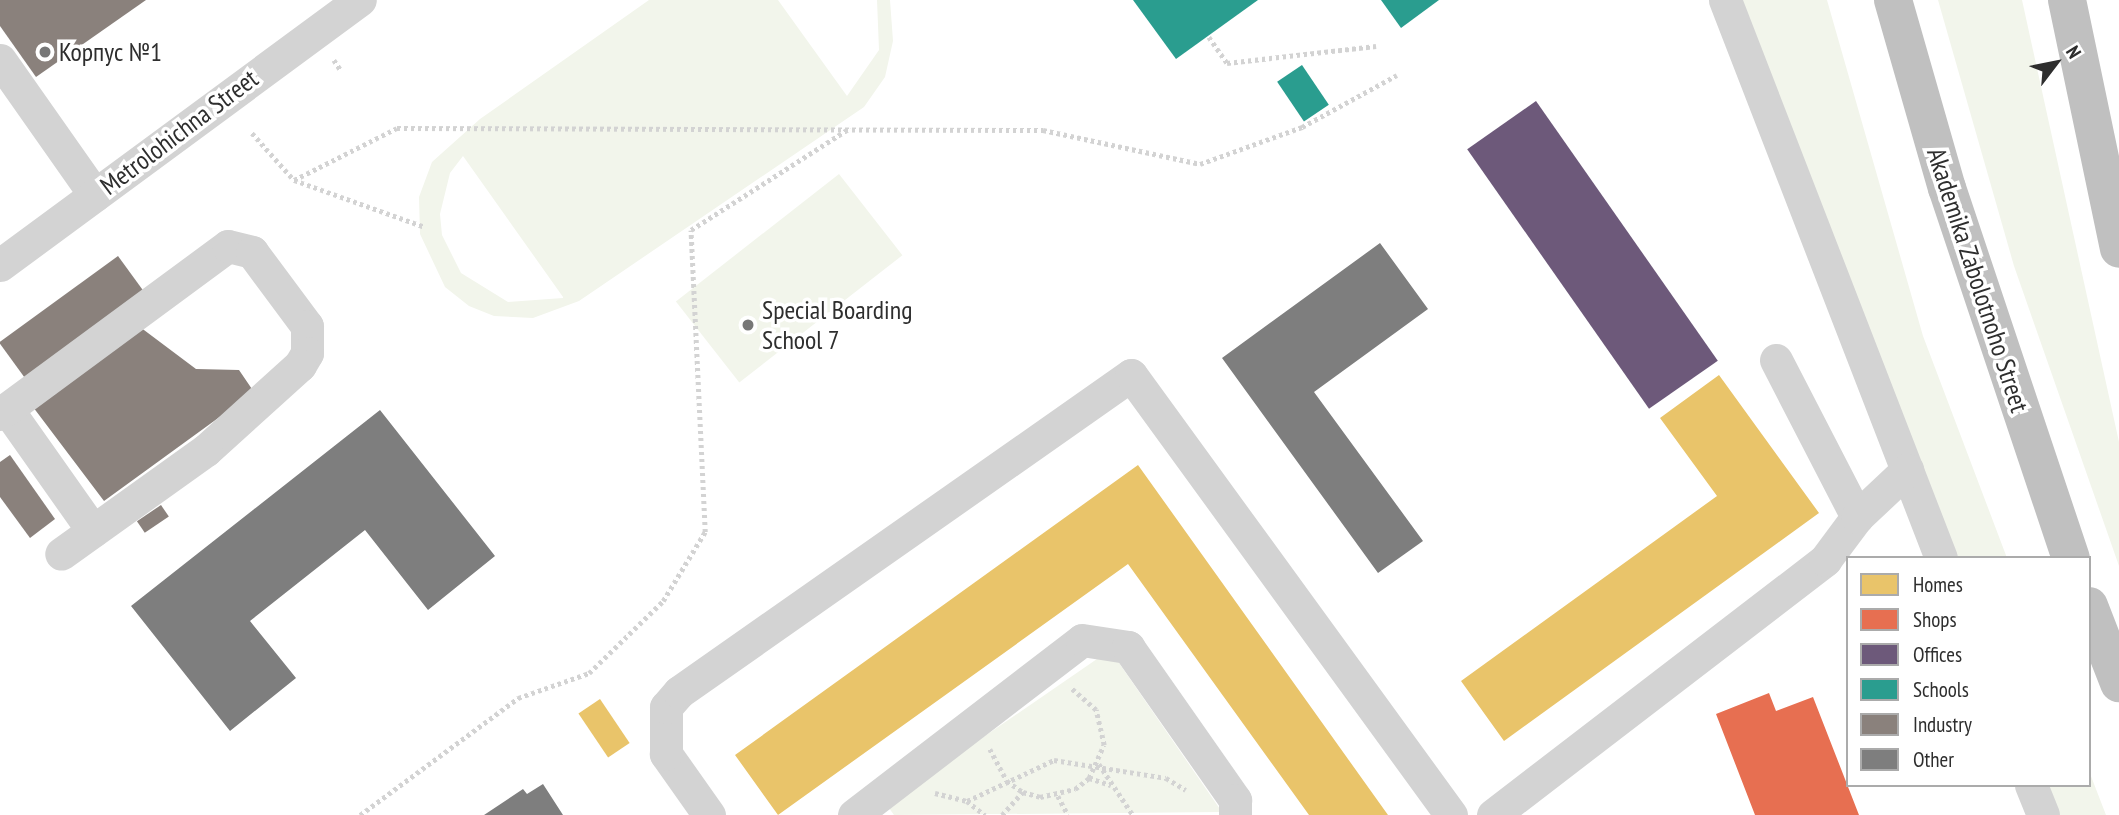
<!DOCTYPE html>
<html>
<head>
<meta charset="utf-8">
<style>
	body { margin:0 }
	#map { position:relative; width:2119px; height:815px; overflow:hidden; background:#fff; font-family:"PT Sans Narrow",sans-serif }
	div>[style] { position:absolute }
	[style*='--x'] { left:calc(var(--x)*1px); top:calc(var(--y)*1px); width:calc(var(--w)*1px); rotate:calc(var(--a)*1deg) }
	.green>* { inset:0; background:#f2f5eb; transform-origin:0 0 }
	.homes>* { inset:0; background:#e9c46a; transform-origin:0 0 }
	.shops>* { inset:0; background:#e76f51 }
	.offices>* { inset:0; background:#6d597a; transform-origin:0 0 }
	.schools>* { inset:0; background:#2a9d8f; transform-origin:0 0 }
	.industry>* { inset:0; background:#8a817c; transform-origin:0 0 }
	.building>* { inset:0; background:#7e7e7e }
	.path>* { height:4.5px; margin-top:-2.25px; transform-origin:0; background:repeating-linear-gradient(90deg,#d3d3d3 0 3.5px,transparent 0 7px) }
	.minor>* { height:33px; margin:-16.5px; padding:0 16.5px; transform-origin:16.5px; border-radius:16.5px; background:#d3d3d3 }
	.highway>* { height:38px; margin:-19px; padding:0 19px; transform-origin:19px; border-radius:19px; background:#c0c0c0 }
	.dots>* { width:19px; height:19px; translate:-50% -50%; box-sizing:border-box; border:4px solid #fff; border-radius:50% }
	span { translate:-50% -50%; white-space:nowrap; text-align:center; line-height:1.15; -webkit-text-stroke:7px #fff; paint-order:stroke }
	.poi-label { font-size:26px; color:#2e2e2e }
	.left { translate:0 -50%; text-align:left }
	.street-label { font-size:26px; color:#2e2e2e }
	.legend { position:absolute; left:1846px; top:556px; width:245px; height:231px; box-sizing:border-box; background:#fff; border:2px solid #ababab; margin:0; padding:9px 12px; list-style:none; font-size:21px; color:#2e2e2e }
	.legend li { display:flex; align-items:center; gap:14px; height:35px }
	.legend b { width:35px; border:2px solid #ababab }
	.north { position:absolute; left:2021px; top:28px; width:70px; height:70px; -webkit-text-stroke:5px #fff; paint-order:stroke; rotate:58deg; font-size:19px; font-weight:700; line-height:28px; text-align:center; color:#2e2e2e }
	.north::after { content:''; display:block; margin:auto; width:24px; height:32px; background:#2e2e2e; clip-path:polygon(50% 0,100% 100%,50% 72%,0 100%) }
</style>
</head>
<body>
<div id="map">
	<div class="green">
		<i style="clip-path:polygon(evenodd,649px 0,778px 0,847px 96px,879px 50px,877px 0,890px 0,893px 41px,885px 77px,864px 107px,579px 301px,533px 318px,494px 316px,469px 306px,445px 287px,420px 234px,419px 197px,432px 162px,480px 119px,649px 0,463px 156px,563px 297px,563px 298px,508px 302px,461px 273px,442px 235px,440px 214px,450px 173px,463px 156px)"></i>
		<i style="clip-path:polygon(1738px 0,1827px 0,1923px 336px,2007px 558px,1956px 558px)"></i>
		<i style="clip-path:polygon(1938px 0,2022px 0,2119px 442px,2119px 566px,2014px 266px)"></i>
		<i style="left:839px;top:174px;width:103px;height:207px;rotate:52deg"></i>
		<i style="clip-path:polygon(1110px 650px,1222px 812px,894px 815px,886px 804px)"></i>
		<i style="clip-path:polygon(2089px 771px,2106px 815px,2057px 815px,2046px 785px,2089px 785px)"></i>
	</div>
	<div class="homes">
		<i style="clip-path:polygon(1719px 375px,1819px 513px,1504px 741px,1461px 681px,1717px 496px,1660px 418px)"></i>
		<i style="clip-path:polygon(1138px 465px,1388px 815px,1309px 815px,1128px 564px,778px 815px,735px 755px)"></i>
		<i style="left:600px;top:699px;width:53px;height:26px;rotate:56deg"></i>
	</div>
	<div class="shops">
		<i style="clip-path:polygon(1769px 693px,1776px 711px,1813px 697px,1859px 815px,1755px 815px,1716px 714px)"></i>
	</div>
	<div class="offices">
		<i style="left:1536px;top:101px;width:317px;height:84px;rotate:55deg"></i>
	</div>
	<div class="schools">
		<i style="clip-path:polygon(1133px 0,1258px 0,1176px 59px)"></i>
		<i style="clip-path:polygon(1381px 0,1439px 0,1401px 28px)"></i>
		<i style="left:1302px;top:65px;width:48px;height:30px;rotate:56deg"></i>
	</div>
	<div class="industry">
		<i style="clip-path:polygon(0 0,146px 0,36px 77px,0 26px)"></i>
		<i style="left:118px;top:256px;width:44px;height:147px;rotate:54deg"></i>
		<i style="clip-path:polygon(140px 327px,196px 369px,239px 370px,254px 392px,104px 501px,33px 407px)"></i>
		<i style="clip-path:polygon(10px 455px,55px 519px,30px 538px,0 497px,0 462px)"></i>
		<i style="left:161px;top:505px;width:14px;height:29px;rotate:56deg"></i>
	</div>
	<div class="building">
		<i style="clip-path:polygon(1380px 243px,1428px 309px,1314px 392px,1423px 541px,1378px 573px,1222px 358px)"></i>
		<i style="clip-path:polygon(380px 410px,495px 556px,428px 610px,365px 530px,250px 621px,296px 678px,230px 731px,131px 606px)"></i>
		<i style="clip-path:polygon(543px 784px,563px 815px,484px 815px,523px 789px,527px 794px)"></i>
	</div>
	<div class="path">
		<i style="--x:1209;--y:37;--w:32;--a:55"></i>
		<i style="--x:1227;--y:63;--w:150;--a:-6.5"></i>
		<i style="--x:334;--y:60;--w:11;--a:56"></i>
		<i style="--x:252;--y:133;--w:63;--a:48.2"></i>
		<i style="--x:294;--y:180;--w:139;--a:19.7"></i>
		<i style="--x:294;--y:180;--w:115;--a:-26.8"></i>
		<i style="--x:397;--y:128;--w:646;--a:0.18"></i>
		<i style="--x:1043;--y:130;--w:161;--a:12.2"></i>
		<i style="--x:1200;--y:164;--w:109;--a:-19.9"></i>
		<i style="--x:1302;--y:127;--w:108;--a:-28.7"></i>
		<i style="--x:990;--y:749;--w:36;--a:62"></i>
		<i style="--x:1007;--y:781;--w:19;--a:35"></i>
		<i style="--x:1023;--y:792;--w:18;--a:16"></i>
		<i style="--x:1040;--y:797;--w:36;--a:-13"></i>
		<i style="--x:1075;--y:789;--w:18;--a:-38"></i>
		<i style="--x:1089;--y:778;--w:36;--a:-66"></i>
		<i style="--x:1104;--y:745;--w:36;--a:-103"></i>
		<i style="--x:1096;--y:710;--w:32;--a:-139"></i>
		<i style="--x:1099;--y:764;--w:61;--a:56.3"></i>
		<i style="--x:1089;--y:778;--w:23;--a:18"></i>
		<i style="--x:935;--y:793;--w:33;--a:14"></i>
		<i style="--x:967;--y:801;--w:23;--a:38"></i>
		<i style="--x:1058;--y:796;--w:21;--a:62"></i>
		<i style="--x:967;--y:801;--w:96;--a:-25.2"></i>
		<i style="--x:1054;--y:760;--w:113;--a:9.1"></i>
		<i style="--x:1166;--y:778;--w:23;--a:31"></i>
		<i style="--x:360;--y:815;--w:197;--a:-36.5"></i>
		<i style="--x:518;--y:698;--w:75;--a:-19.4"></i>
		<i style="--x:589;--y:673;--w:103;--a:-44.2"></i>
		<i style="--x:663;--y:601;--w:81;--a:-58.7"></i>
		<i style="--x:705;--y:532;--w:302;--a:-92.7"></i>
		<i style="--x:691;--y:230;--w:189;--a:-32.7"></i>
		<i style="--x:1002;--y:815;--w:31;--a:-48"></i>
	</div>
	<div class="minor">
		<i style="--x:1725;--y:0;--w:598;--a:68.84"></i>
		<i style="--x:0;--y:60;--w:165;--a:54.9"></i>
		<i style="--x:0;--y:265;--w:447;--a:-36.4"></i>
		<i style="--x:1776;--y:360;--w:177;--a:62.7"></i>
		<i style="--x:7;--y:409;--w:149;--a:54.8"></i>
		<i style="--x:0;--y:414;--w:283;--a:-36.4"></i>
		<i style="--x:228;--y:246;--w:25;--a:14"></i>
		<i style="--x:252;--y:252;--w:92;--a:53.4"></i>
		<i style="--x:307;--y:326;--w:27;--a:90"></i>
		<i style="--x:307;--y:353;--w:14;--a:120"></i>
		<i style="--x:300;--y:365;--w:127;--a:137.9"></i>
		<i style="--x:206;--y:450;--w:178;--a:144.4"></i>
		<i style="--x:2031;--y:785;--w:32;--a:68"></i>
		<i style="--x:709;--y:815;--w:75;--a:-125.2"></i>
		<i style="--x:666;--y:754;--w:47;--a:-90"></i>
		<i style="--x:666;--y:707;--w:20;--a:-49"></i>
		<i style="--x:679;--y:692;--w:552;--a:-35.04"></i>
		<i style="--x:1131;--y:375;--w:544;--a:53.97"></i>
		<i style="--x:854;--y:815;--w:287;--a:-37.5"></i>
		<i style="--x:1082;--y:640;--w:47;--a:8.7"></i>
		<i style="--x:1128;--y:647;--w:187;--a:55"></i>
		<i style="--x:1235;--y:800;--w:15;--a:90"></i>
		<i style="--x:1493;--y:815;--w:419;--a:-37.5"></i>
		<i style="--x:1825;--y:560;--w:54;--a:-53.3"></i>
		<i style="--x:1857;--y:517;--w:69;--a:-43.2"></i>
	</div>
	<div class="highway">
		<i style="--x:1893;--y:0;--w:196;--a:74"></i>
		<i style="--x:1947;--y:188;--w:390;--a:71.5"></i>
		<i style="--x:2067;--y:0;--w:254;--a:78.2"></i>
		<i style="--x:2089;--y:606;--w:83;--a:68.7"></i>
	</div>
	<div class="dots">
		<i style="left:45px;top:52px;background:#777"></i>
		<i style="left:748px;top:325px;background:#777"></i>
	</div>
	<div class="poi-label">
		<span class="left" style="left:59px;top:52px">Корпус №1</span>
		<span class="left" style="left:762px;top:325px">Special Boarding<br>School 7</span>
	</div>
	<div class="street-label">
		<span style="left:179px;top:132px;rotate:-37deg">Metrolohichna Street</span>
		<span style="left:1978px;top:280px;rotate:72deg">Akademika Zabolotnoho Street</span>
	</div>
	<ul class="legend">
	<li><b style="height:19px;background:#e9c46a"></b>Homes</li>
	<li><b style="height:19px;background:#e76f51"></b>Shops</li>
	<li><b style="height:19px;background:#6d597a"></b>Offices</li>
	<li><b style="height:19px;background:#2a9d8f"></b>Schools</li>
	<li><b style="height:19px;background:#8a817c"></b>Industry</li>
	<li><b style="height:19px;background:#7e7e7e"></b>Other</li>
	</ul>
	<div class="north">N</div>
</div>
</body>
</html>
